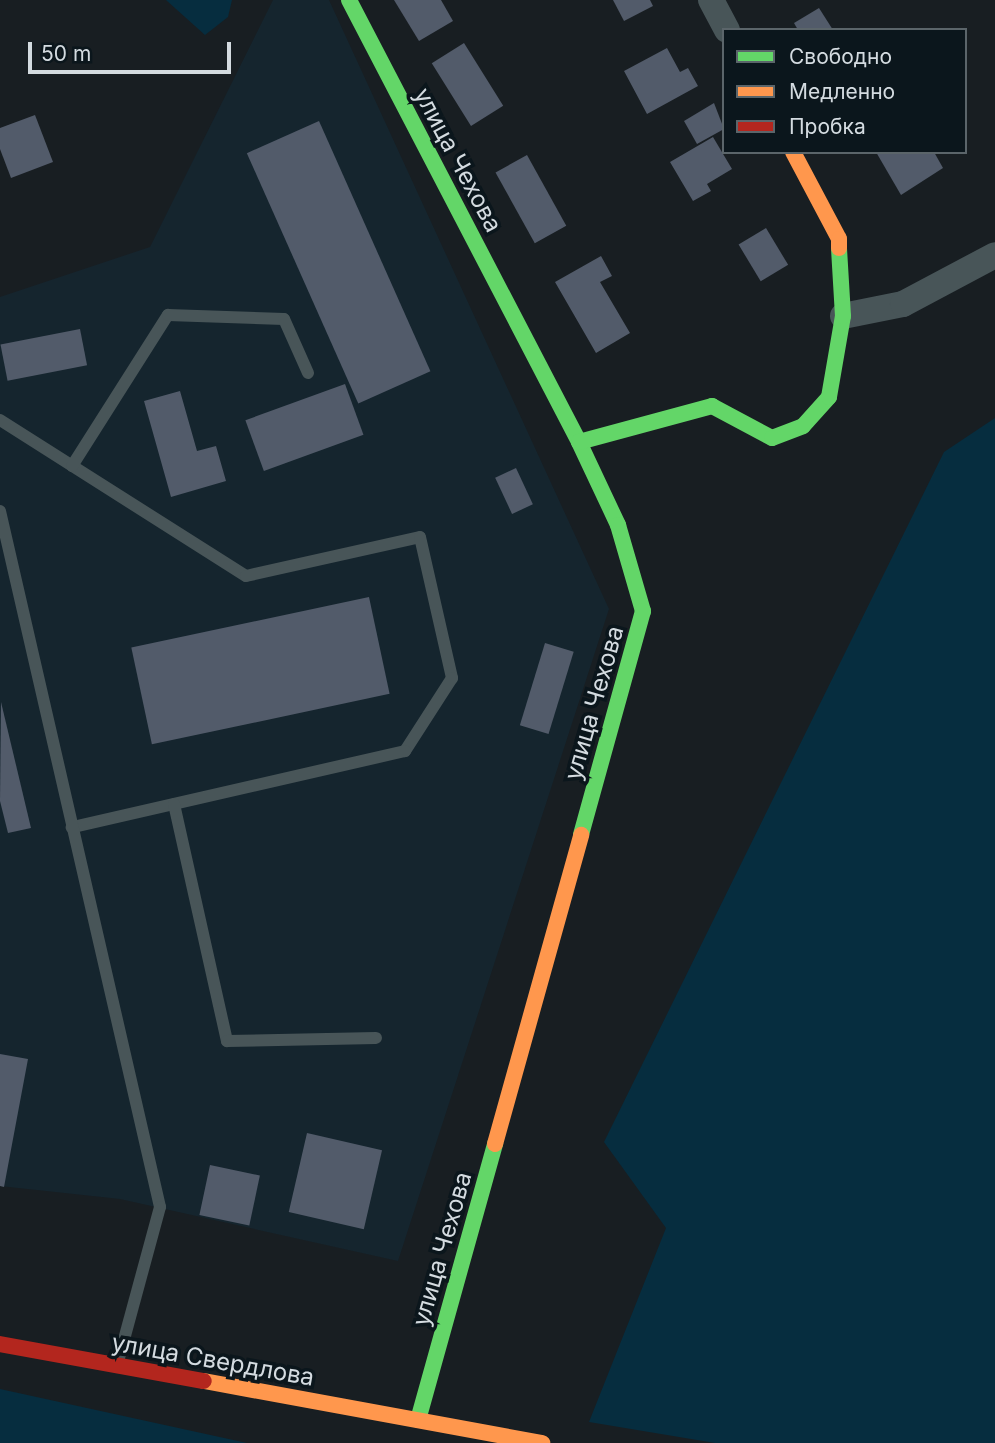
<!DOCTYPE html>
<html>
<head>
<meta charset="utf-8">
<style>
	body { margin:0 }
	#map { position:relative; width:995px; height:1443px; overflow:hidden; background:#181e22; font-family:Inter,sans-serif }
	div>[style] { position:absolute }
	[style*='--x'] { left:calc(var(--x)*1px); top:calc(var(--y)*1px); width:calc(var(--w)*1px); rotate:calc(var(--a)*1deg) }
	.built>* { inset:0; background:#15252e }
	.green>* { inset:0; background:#062d3f }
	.building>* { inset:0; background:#525b6a; transform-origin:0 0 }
	.lane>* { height:12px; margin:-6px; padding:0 6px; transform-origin:6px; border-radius:6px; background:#485558 }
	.street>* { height:26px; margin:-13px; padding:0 13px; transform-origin:13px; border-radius:13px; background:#485558 }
	.fast>* { height:16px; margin:-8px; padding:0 8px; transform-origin:8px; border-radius:8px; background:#63d668 }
	.slow>* { height:16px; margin:-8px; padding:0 8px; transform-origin:8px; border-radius:8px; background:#ff974d }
	.jam>* { height:16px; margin:-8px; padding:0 8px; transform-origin:8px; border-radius:8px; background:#b3261e }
	span { translate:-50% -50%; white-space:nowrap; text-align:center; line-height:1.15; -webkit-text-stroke:7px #0b161c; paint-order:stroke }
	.street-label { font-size:24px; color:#d4dbe0 }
	.legend { position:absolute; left:722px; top:28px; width:245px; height:126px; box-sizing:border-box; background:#0b161c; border:2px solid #5b656a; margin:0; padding:9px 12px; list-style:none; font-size:21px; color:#d4dbe0 }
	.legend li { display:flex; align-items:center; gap:14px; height:35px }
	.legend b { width:35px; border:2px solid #5b656a }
	.scale { position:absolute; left:28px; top:42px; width:203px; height:32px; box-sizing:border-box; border:4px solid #d4dbe0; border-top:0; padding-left:9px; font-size:21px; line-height:24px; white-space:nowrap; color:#d4dbe0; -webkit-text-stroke:5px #0b161c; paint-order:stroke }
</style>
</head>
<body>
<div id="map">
	<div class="built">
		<i style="clip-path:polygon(273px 0,329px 0,609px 609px,398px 1261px,120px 1199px,0 1186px,0 297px,150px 247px)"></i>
	</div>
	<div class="green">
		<i style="clip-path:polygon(166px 0,232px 0,228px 17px,205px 35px)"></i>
		<i style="clip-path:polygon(995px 418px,995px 1443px,715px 1443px,589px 1422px,666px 1228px,604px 1142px,944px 452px)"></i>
		<i style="clip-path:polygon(0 1389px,247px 1443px,0 1443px)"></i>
	</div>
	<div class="building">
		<i style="clip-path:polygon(394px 0,441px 0,453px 21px,419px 41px)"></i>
		<i style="clip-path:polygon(613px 0,650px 0,653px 6px,624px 21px)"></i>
		<i style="clip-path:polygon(819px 8px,833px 30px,798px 30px,794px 23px)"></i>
		<i style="left:464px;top:43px;width:74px;height:38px;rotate:58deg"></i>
		<i style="clip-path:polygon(667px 48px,680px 72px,688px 68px,698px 86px,647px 114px,624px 71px)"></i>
		<i style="clip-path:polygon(714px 103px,724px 129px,697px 144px,684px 121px)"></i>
		<i style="clip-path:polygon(35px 115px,53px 162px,11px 178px,0 149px,0 128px)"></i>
		<i style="left:319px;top:121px;width:274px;height:79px;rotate:66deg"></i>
		<i style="clip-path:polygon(713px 137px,732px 169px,707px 184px,711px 191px,693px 201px,670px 162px)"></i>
		<i style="clip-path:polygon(876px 152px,934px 152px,943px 168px,901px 195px)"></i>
		<i style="left:527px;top:155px;width:81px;height:36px;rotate:61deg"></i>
		<i style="left:766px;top:228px;width:43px;height:32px;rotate:59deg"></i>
		<i style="clip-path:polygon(601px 256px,612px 276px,600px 282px,630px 333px,596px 353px,555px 282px)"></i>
		<i style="left:80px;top:329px;width:37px;height:81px;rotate:79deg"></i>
		<i style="left:345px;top:384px;width:54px;height:106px;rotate:70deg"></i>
		<i style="clip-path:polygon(180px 391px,197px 451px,216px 446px,226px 481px,171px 497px,144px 401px)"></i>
		<i style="left:516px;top:468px;width:40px;height:23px;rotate:65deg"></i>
		<i style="left:369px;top:597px;width:99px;height:243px;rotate:78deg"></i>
		<i style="left:545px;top:643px;width:30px;height:86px;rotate:17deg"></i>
		<i style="clip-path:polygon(1px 702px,31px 828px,8px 833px,0 801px)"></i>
		<i style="clip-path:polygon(0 1054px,28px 1059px,4px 1187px,0 1186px)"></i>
		<i style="left:307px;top:1133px;width:77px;height:81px;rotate:13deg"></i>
		<i style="left:210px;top:1165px;width:51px;height:51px;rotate:12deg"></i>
	</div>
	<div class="lane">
		<i style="--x:0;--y:420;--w:291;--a:32.4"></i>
		<i style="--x:246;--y:576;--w:178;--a:-12.6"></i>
		<i style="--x:420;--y:537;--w:145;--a:77.2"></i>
		<i style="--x:452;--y:678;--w:87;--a:122.8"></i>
		<i style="--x:405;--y:751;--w:342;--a:167.1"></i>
		<i style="--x:72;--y:466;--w:179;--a:-57.6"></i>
		<i style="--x:168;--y:315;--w:116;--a:2"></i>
		<i style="--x:284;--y:319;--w:59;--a:66"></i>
		<i style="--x:0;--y:511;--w:714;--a:77.05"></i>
		<i style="--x:160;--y:1207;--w:161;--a:105.2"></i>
		<i style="--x:174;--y:804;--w:243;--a:77.4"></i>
		<i style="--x:227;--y:1041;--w:149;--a:-1.2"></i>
	</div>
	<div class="street">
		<i style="--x:711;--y:0;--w:34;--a:62"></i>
		<i style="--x:843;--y:316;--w:61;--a:-11.3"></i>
		<i style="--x:903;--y:304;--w:104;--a:-28"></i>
	</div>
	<div class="fast">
		<i style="--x:349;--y:0;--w:498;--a:62.5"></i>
		<i style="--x:579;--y:442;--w:92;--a:64.8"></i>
		<i style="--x:618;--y:525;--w:90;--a:73.8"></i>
		<i style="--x:643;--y:611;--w:232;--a:105.5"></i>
		<i style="--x:579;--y:442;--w:138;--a:-15.1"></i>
		<i style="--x:712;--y:406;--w:68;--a:28.1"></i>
		<i style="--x:772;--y:438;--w:33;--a:-21"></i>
		<i style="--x:803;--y:426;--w:39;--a:-48"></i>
		<i style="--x:829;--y:397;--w:82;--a:-80.2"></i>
		<i style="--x:843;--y:316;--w:68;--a:-93.4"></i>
		<i style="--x:418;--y:1420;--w:287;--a:-74.4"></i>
	</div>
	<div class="slow">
		<i style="--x:793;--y:152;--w:98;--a:62.1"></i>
		<i style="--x:839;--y:239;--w:9;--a:90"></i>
		<i style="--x:495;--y:1144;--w:321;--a:-74.4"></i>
		<i style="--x:204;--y:1381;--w:344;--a:10.4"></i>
	</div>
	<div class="jam">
		<i style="--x:0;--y:1344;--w:207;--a:10.3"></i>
	</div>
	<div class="street-label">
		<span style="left:458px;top:160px;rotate:62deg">улица Чехова</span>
		<span style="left:594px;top:703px;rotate:-74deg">улица Чехова</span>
		<span style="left:442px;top:1249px;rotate:-74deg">улица Чехова</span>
		<span style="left:213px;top:1360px;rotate:10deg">улица Свердлова</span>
	</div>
	<ul class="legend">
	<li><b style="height:9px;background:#63d668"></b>Свободно</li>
	<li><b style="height:9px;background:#ff974d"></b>Медленно</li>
	<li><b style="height:9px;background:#b3261e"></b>Пробка</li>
	</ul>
	<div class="scale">50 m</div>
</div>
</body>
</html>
